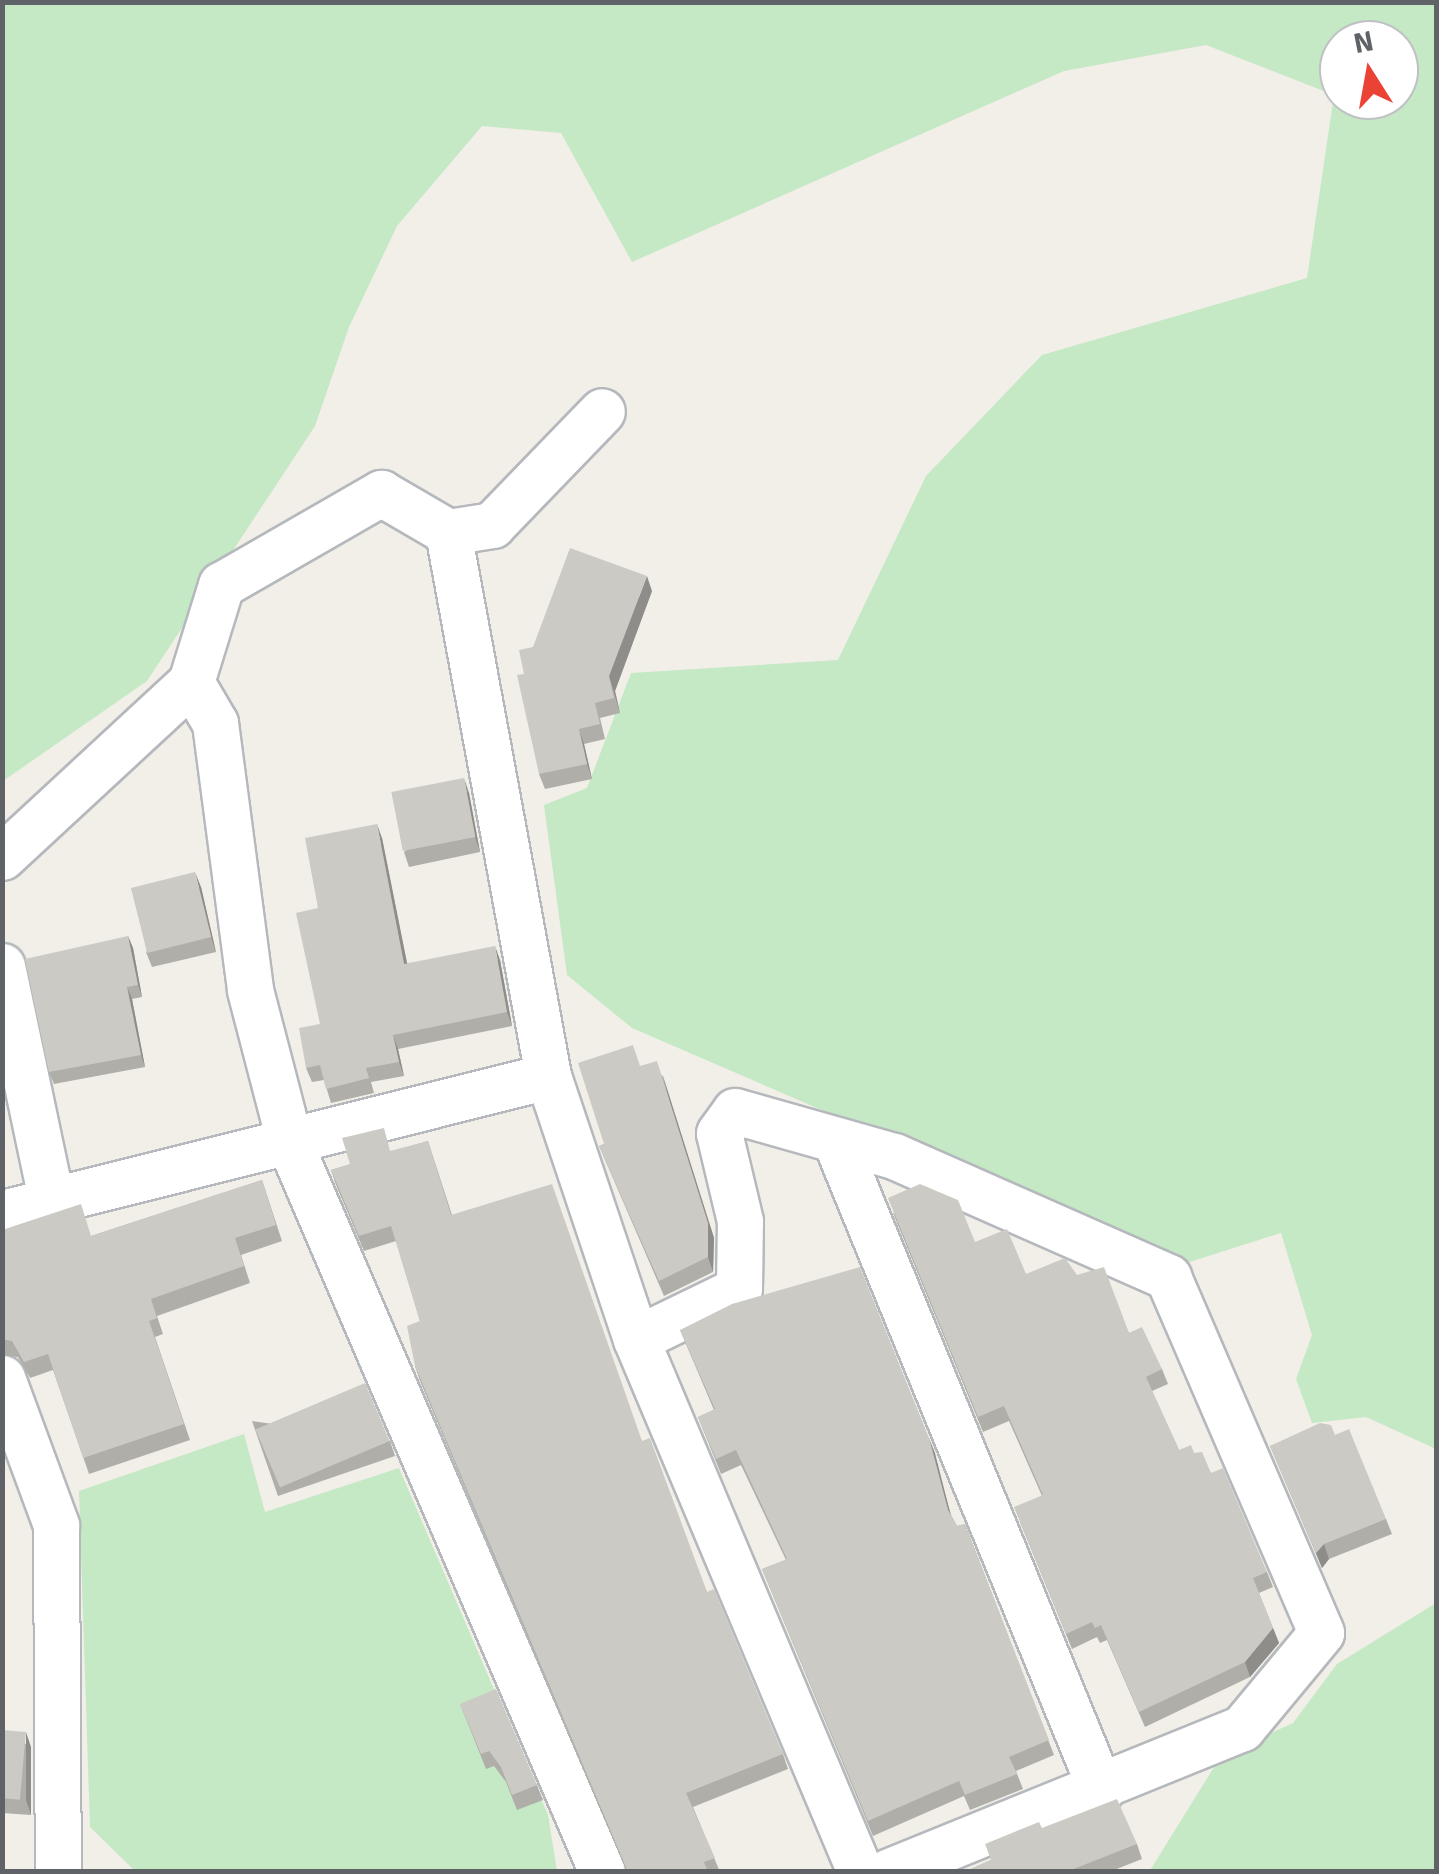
<!DOCTYPE html>
<html>
<head>
<meta charset="utf-8">
<style>
	body { margin:0 }
	#map { position:relative; width:1439px; height:1874px; overflow:hidden; background:#f1efe8; font-family:Signika,sans-serif }
	div>[style] { position:absolute }
	[style*='--x'] { left:calc(var(--x)*1px); top:calc(var(--y)*1px); width:calc(var(--w)*1px); rotate:calc(var(--a)*1deg) }
	.green>* { inset:0; background:#c5e8c5 }
	.roads { filter:drop-shadow(2px 0 #b5b8bc) drop-shadow(-2px 0 #b5b8bc) drop-shadow(0 2px #b5b8bc) drop-shadow(0 -2px #b5b8bc) }
	.street>* { height:45px; margin:-22.5px; padding:0 22.5px; transform-origin:22.5px; border-radius:22.5px; background:#fff }
	.wall>* { inset:0; background:#afaea9 }
	.shaded-wall>* { inset:0; background:#8f8d8a }
	.building>* { inset:0; background:#cccac5; transform-origin:0 0 }
	span { translate:-50% -50%; white-space:nowrap; text-align:center; line-height:1.15; -webkit-text-stroke:8px #fff; paint-order:stroke }
	.frame { position:absolute; inset:0; border:5px solid #5f6368; pointer-events:none }
	.north { position:absolute; left:1319px; top:20px; width:100px; height:100px; box-sizing:border-box; background:#fff; border:2px solid #bfc1c3; border-radius:50%; rotate:349deg; font-size:28px; font-weight:700; line-height:40px; text-align:center; color:#5f6368 }
	.north::after { content:''; display:block; margin:auto; width:35px; height:45px; background:#ea4335; clip-path:polygon(50% 0,100% 100%,50% 72%,0 100%) }
</style>
</head>
<body>
<div id="map">
	<div class="green">
		<i style="clip-path:polygon(evenodd,3px 3px,1436px 3px,1436px 1449px,1366px 1417px,1312px 1423px,1296px 1379px,1312px 1335px,1281px 1233px,1180px 1265px,632px 1028px,567px 975px,544px 805px,587px 788px,631px 673px,838px 660px,926px 476px,1042px 355px,1307px 278px,1334px 95px,1206px 45px,1064px 71px,632px 262px,561px 133px,482px 126px,397px 226px,349px 327px,315px 426px,147px 681px,3px 781px,3px 3px,1339px 40px,1399px 40px,1399px 100px,1339px 100px,1339px 40px)"></i>
		<i style="clip-path:polygon(244px 1434px,265px 1512px,399px 1468px,548px 1815px,557px 1871px,135px 1871px,90px 1827px,79px 1491px)"></i>
		<i style="clip-path:polygon(1436px 1603px,1436px 1871px,1149px 1872px,1221px 1756px,1293px 1723px,1337px 1664px)"></i>
	</div>
	<div class="roads">
		<div class="street">
			<i style="--x:448;--y:532;--w:45;--a:-9"></i>
			<i style="--x:492;--y:525;--w:158;--a:-46"></i>
			<i style="--x:191;--y:682;--w:48;--a:59.7"></i>
			<i style="--x:215;--y:723;--w:269;--a:82.5"></i>
			<i style="--x:250;--y:990;--w:159;--a:75.4"></i>
			<i style="--x:290;--y:1144;--w:792;--a:66.8"></i>
			<i style="--x:2;--y:857;--w:258;--a:-42.8"></i>
			<i style="--x:191;--y:682;--w:102;--a:-72.8"></i>
			<i style="--x:221;--y:585;--w:185;--a:-29.9"></i>
			<i style="--x:381;--y:493;--w:78;--a:30.2"></i>
			<i style="--x:448;--y:532;--w:553;--a:79.58"></i>
			<i style="--x:548;--y:1076;--w:277;--a:71.5"></i>
			<i style="--x:636;--y:1339;--w:578;--a:67.2"></i>
			<i style="--x:2;--y:966;--w:238;--a:78.1"></i>
			<i style="--x:836;--y:1142;--w:700;--a:67.76"></i>
			<i style="--x:2;--y:1213;--w:563;--a:-14.09"></i>
			<i style="--x:636;--y:1339;--w:114;--a:-25.9"></i>
			<i style="--x:739;--y:1289;--w:68;--a:-89.2"></i>
			<i style="--x:740;--y:1221;--w:90;--a:-103.4"></i>
			<i style="--x:719;--y:1133;--w:27;--a:-54"></i>
			<i style="--x:735;--y:1111;--w:165;--a:15.8"></i>
			<i style="--x:894;--y:1156;--w:300;--a:23.8"></i>
			<i style="--x:1168;--y:1277;--w:387;--a:66.7"></i>
			<i style="--x:1321;--y:1633;--w:124;--a:129.7"></i>
			<i style="--x:1242;--y:1728;--w:382;--a:157.9"></i>
			<i style="--x:2;--y:1378;--w:157;--a:69.8"></i>
			<i style="--x:56;--y:1525;--w:347;--a:89.7"></i>
		</div>
	</div>
	<div class="wall">
		<i style="clip-path:polygon(652px 591px,615px 691px,620px 713px,600px 718px,605px 739px,584px 744px,592px 779px,545px 789px,539px 774px,533px 647px)"></i>
		<i style="clip-path:polygon(469px 793px,480px 852px,409px 867px,404px 852px)"></i>
		<i style="clip-path:polygon(382px 838px,407px 963px,500px 960px,512px 1026px,398px 1049px,404px 1076px,371px 1082px,374px 1093px,331px 1103px,324px 1080px,312px 1082px,306px 1068px)"></i>
		<i style="clip-path:polygon(201px 887px,216px 952px,152px 967px,146px 952px)"></i>
		<i style="clip-path:polygon(128px 936px,133px 948px,142px 997px,132px 999px,145px 1067px,54px 1084px,49px 1072px)"></i>
		<i style="clip-path:polygon(640px 1066px,663px 1076px,714px 1238px,713px 1272px,664px 1296px,599px 1146px,604px 1144px)"></i>
		<i style="clip-path:polygon(428px 1141px,452px 1215px,642px 1441px,707px 1592px,783px 1754px,788px 1769px,693px 1807px,720px 1872px,627px 1872px,420px 1381px,415px 1366px,420px 1321px,396px 1241px,364px 1251px,336px 1185px,331px 1170px)"></i>
		<i style="clip-path:polygon(262px 1180px,282px 1241px,241px 1255px,250px 1283px,157px 1316px,163px 1334px,155px 1337px,190px 1440px,89px 1474px,53px 1370px,30px 1378px,18px 1357px,2px 1355px,2px 1230px,91px 1236px)"></i>
		<i style="clip-path:polygon(893px 1213px,975px 1242px,1026px 1274px,1077px 1275px,1162px 1369px,1168px 1384px,1152px 1391px,1179px 1450px,1194px 1453px,1211px 1473px,1267px 1572px,1273px 1587px,1259px 1593px,1279px 1643px,1250px 1677px,1145px 1727px,1107px 1640px,1100px 1643px,1097px 1637px,1072px 1649px,1020px 1522px,1042px 1496px,1009px 1421px,983px 1432px)"></i>
		<i style="clip-path:polygon(680px 1330px,929px 1438px,951px 1515px,957px 1526px,965px 1524px,1054px 1755px,1016px 1771px,1023px 1789px,970px 1810px,964px 1796px,873px 1836px,762px 1569px,786px 1560px,741px 1465px,721px 1474px,698px 1417px,714px 1410px)"></i>
		<i style="clip-path:polygon(252px 1421px,390px 1441px,395px 1456px,278px 1496px)"></i>
		<i style="clip-path:polygon(1335px 1435px,1386px 1519px,1392px 1534px,1329px 1559px,1322px 1568px,1270px 1446px)"></i>
		<i style="clip-path:polygon(460px 1704px,537px 1785px,543px 1800px,517px 1810px,506px 1782px,494px 1766px,486px 1769px)"></i>
		<i style="clip-path:polygon(2px 1730px,31px 1747px,31px 1815px,2px 1813px)"></i>
		<i style="clip-path:polygon(1042px 1828px,1137px 1844px,1142px 1859px,1109px 1872px,964px 1872px,991px 1860px)"></i>
	</div>
	<div class="shaded-wall">
		<i style="clip-path:polygon(647px 576px,652px 591px,615px 691px,620px 713px,609px 676px)"></i>
		<i style="clip-path:polygon(579px 729px,584px 744px,592px 779px,587px 764px)"></i>
		<i style="clip-path:polygon(464px 778px,469px 793px,480px 852px,475px 837px)"></i>
		<i style="clip-path:polygon(377px 824px,382px 838px,410px 978px,404px 964px)"></i>
		<i style="clip-path:polygon(195px 872px,201px 887px,216px 952px,211px 937px)"></i>
		<i style="clip-path:polygon(128px 936px,133px 948px,142px 997px,138px 985px)"></i>
		<i style="clip-path:polygon(495px 946px,500px 960px,512px 1026px,507px 1012px)"></i>
		<i style="clip-path:polygon(127px 987px,132px 999px,145px 1067px,141px 1055px)"></i>
		<i style="clip-path:polygon(393px 1035px,398px 1049px,404px 1076px,399px 1062px)"></i>
		<i style="clip-path:polygon(663px 1076px,714px 1238px,713px 1272px,708px 1257px)"></i>
		<i style="clip-path:polygon(929px 1438px,935px 1453px,953px 1524px,948px 1510px)"></i>
		<i style="clip-path:polygon(1324px 1544px,1329px 1559px,1322px 1568px,1316px 1553px)"></i>
		<i style="clip-path:polygon(1273px 1628px,1279px 1643px,1250px 1677px,1245px 1662px)"></i>
		<i style="clip-path:polygon(26px 1732px,31px 1747px,31px 1815px,26px 1800px)"></i>
	</div>
	<div class="building">
		<i style="clip-path:polygon(570px 548px,647px 576px,609px 676px,614px 698px,595px 703px,600px 724px,579px 729px,587px 764px,539px 774px,517px 675px,524px 674px,519px 650px,533px 647px)"></i>
		<i style="left:464px;top:778px;width:60px;height:74px;rotate:79deg"></i>
		<i style="clip-path:polygon(377px 824px,404px 964px,495px 946px,507px 1012px,393px 1035px,399px 1062px,366px 1068px,369px 1078px,326px 1089px,320px 1065px,306px 1068px,299px 1028px,320px 1024px,296px 913px,318px 908px,305px 838px)"></i>
		<i style="left:195px;top:872px;width:67px;height:66px;rotate:76deg"></i>
		<i style="clip-path:polygon(128px 936px,138px 985px,127px 987px,141px 1055px,49px 1072px,25px 959px)"></i>
		<i style="clip-path:polygon(633px 1045px,640px 1066px,657px 1061px,708px 1223px,708px 1257px,659px 1281px,599px 1146px,604px 1144px,578px 1063px)"></i>
		<i style="clip-path:polygon(384px 1128px,390px 1151px,428px 1141px,451px 1215px,552px 1184px,642px 1441px,650px 1438px,707px 1592px,714px 1589px,783px 1754px,686px 1793px,715px 1858px,704px 1862px,708px 1872px,628px 1872px,415px 1366px,407px 1326px,420px 1321px,391px 1226px,359px 1236px,331px 1170px,350px 1164px,342px 1138px)"></i>
		<i style="clip-path:polygon(262px 1180px,276px 1225px,235px 1238px,244px 1266px,151px 1299px,157px 1318px,149px 1321px,184px 1424px,83px 1458px,48px 1354px,24px 1362px,12px 1341px,2px 1339px,2px 1230px,81px 1204px,91px 1236px)"></i>
		<i style="clip-path:polygon(920px 1184px,958px 1200px,975px 1242px,1007px 1229px,1026px 1274px,1065px 1258px,1077px 1275px,1104px 1267px,1129px 1333px,1142px 1327px,1162px 1369px,1146px 1377px,1179px 1450px,1191px 1445px,1194px 1453px,1202px 1452px,1211px 1473px,1223px 1468px,1267px 1572px,1253px 1578px,1273px 1628px,1245px 1662px,1139px 1712px,1101px 1625px,1095px 1628px,1092px 1622px,1066px 1634px,1014px 1507px,1043px 1495px,1004px 1406px,978px 1417px,888px 1198px)"></i>
		<i style="clip-path:polygon(860px 1267px,929px 1438px,948px 1510px,957px 1526px,965px 1524px,1049px 1740px,1009px 1757px,1017px 1774px,965px 1795px,959px 1781px,868px 1821px,762px 1569px,787px 1559px,736px 1450px,716px 1459px,698px 1417px,715px 1409px,680px 1330px,732px 1304px)"></i>
		<i style="left:365px;top:1383px;width:63px;height:119px;rotate:67deg"></i>
		<i style="clip-path:polygon(1320px 1423px,1331px 1425px,1335px 1435px,1349px 1429px,1386px 1519px,1324px 1544px,1316px 1553px,1270px 1446px)"></i>
		<i style="clip-path:polygon(496px 1689px,537px 1785px,512px 1795px,501px 1767px,489px 1751px,481px 1754px,460px 1704px)"></i>
		<i style="left:2px;top:1730px;width:24px;height:68px;rotate:5deg"></i>
		<i style="clip-path:polygon(1117px 1799px,1137px 1844px,1066px 1872px,964px 1872px,991px 1860px,985px 1844px,1039px 1822px,1042px 1828px)"></i>
	</div>
	<div class="frame"></div>
	<div class="north">N</div>
</div>
</body>
</html>
